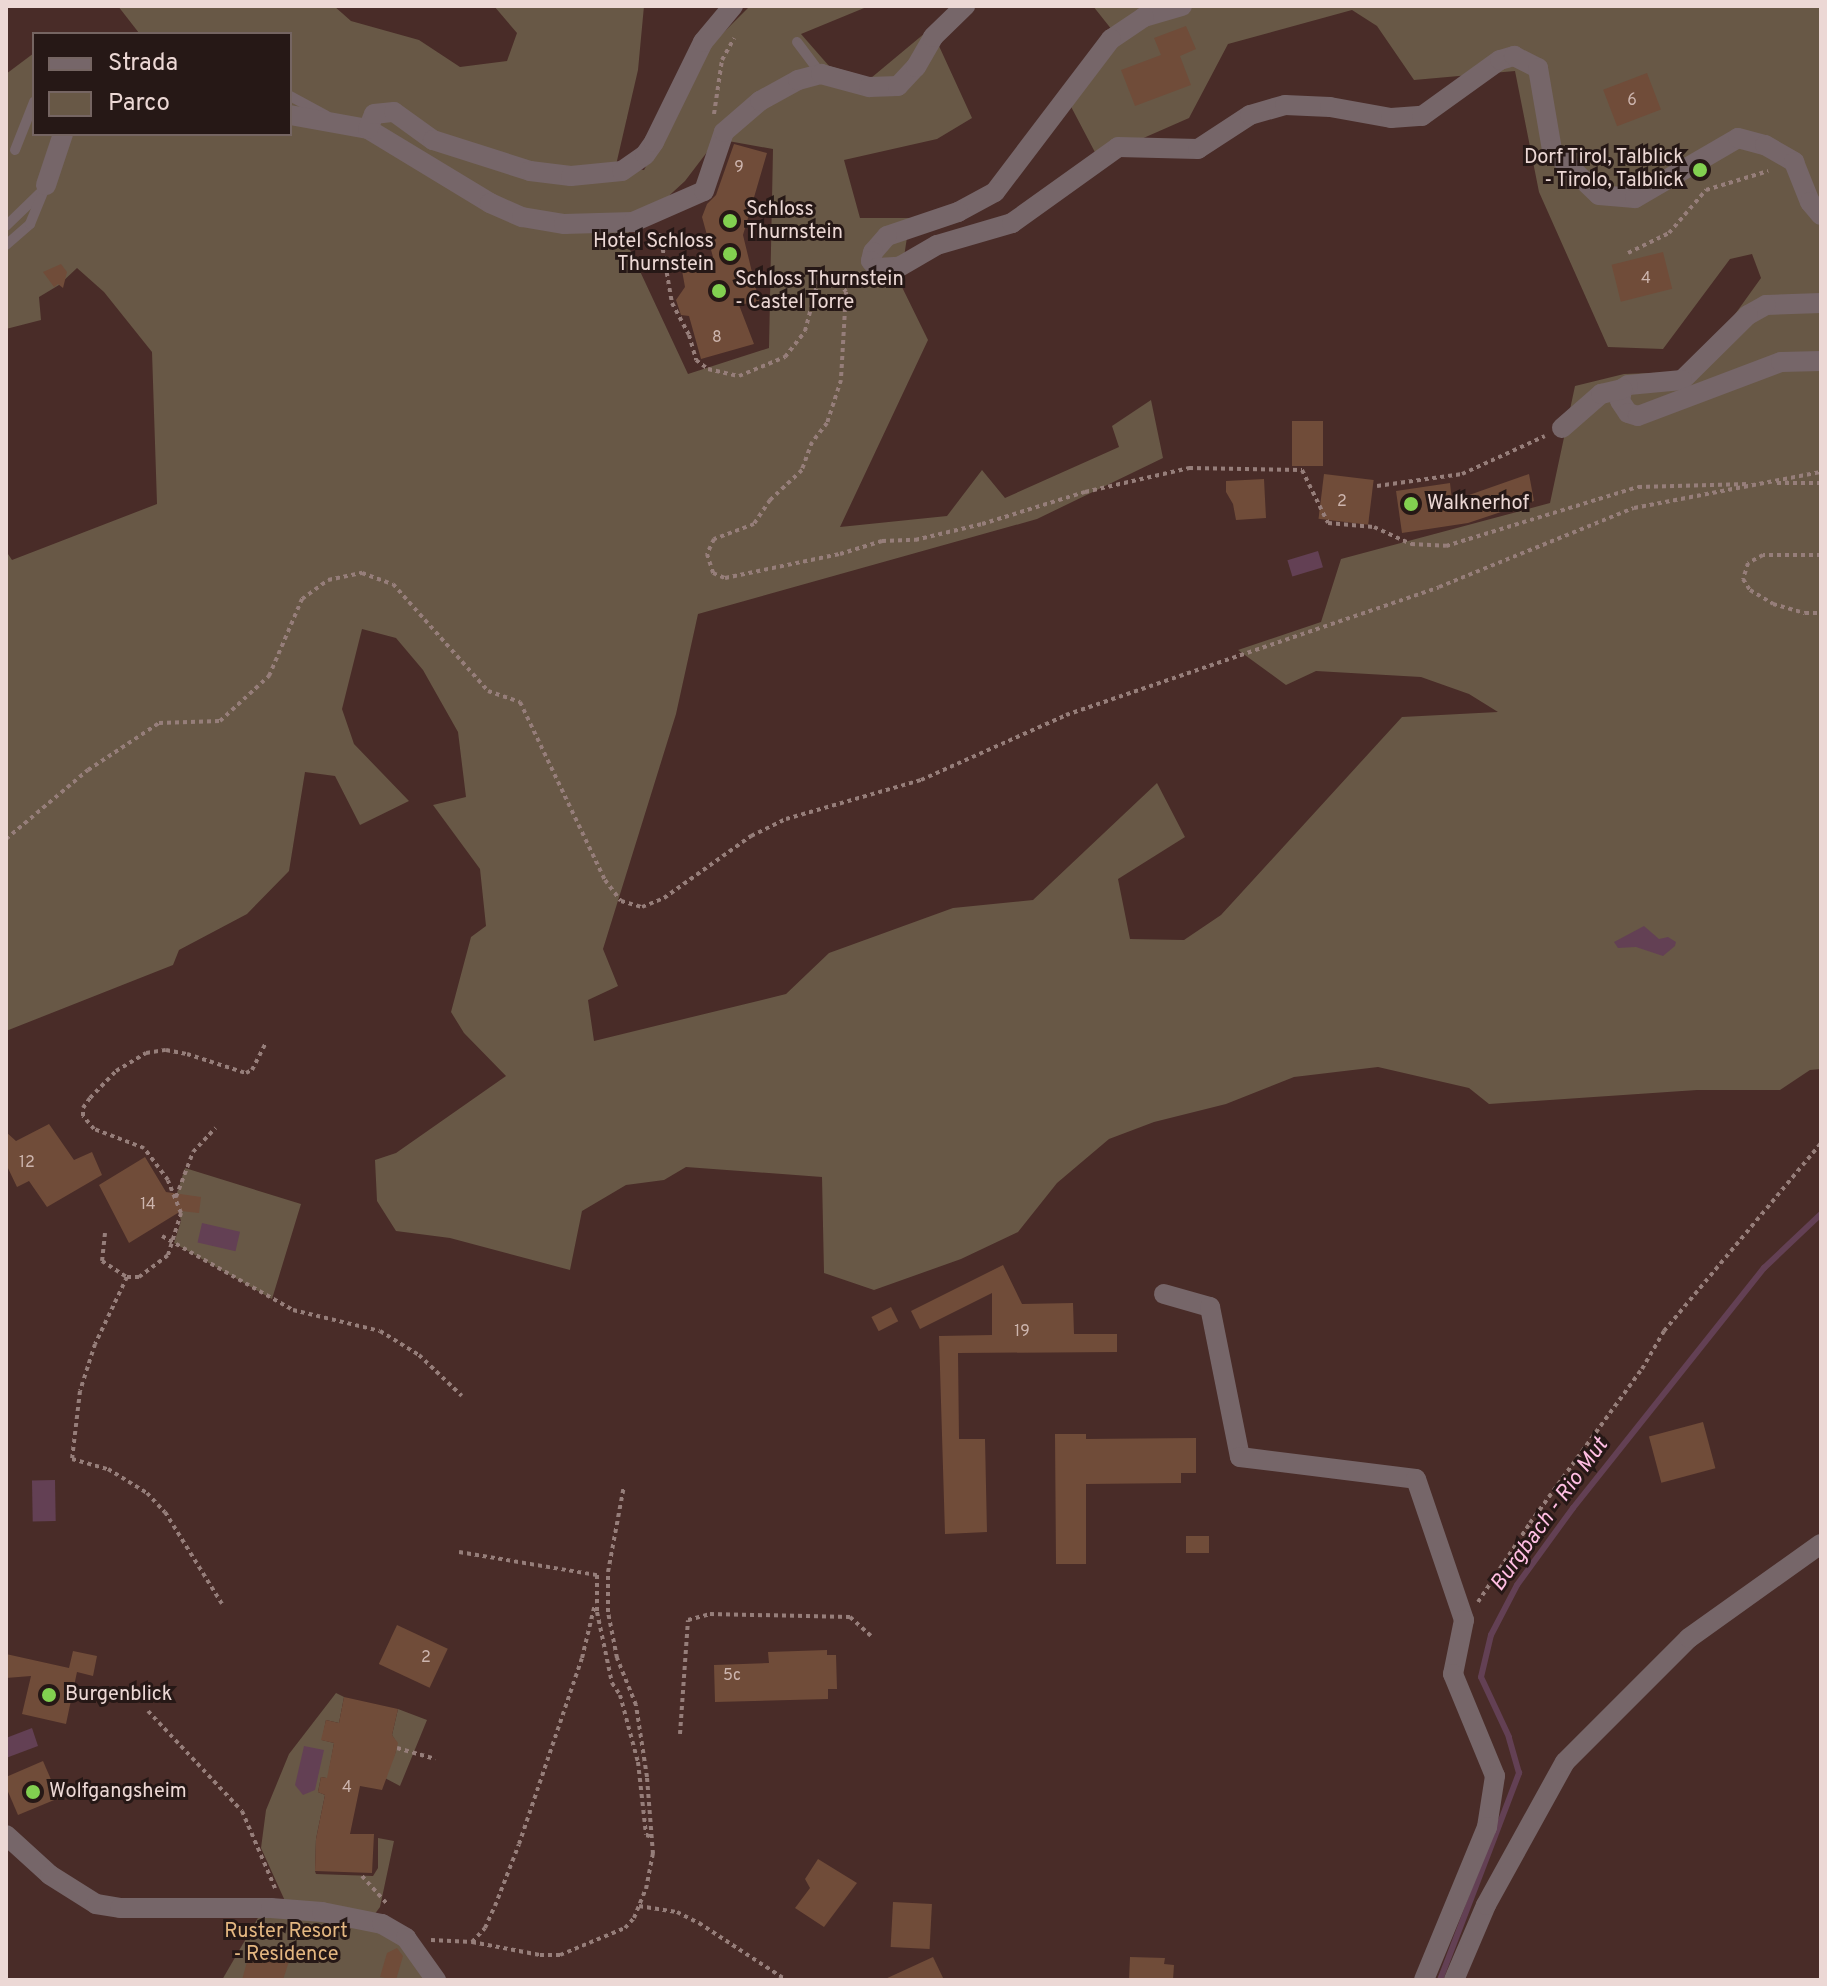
<!DOCTYPE html>
<html>
<head>
<meta charset="utf-8">
<style>
	body { margin:0 }
	#map { position:relative; width:1827px; height:1986px; overflow:hidden; background:#492c28; font-family:Overpass,sans-serif }
	div>[style] { position:absolute }
	[style*='--x'] { left:calc(var(--x)*1px); top:calc(var(--y)*1px); width:calc(var(--w)*1px); rotate:calc(var(--a)*1deg) }
	.green>* { inset:0; background:#685846 }
	.water>* { inset:0; background:#634054; transform-origin:0 0 }
	.stream>* { height:6px; margin:-3px; padding:0 3px; transform-origin:3px; border-radius:3px; background:#634054 }
	.building>* { inset:0; background:#704c39; transform-origin:0 0 }
	.path>* { height:4px; margin-top:-2px; transform-origin:0; background:repeating-linear-gradient(90deg,#967e7a 0 4px,transparent 0 8px) }
	.lane>* { height:10px; margin:-5px; padding:0 5px; transform-origin:5px; border-radius:5px; background:#766669 }
	.street>* { height:20px; margin:-10px; padding:0 10px; transform-origin:10px; border-radius:10px; background:#766669 }
	.dots>* { width:22px; height:22px; translate:-50% -50%; box-sizing:border-box; border:4px solid #261816; border-radius:50% }
	span { translate:-50% -50%; white-space:nowrap; text-align:center; line-height:1.15; -webkit-text-stroke:6px #261816; paint-order:stroke }
	.number-label { font-size:16px; color:#cdb5ae }
	.number-label span { -webkit-text-stroke-width:0 }
	.poi-label { font-size:20px; color:#ecd8d5 }
	.right { translate:-100% -50%; text-align:right }
	.left { translate:0 -50%; text-align:left }
	.park-label { font-size:20px; color:#e4b781 }
	.water-label { font-size:22px; color:#ffbee3; font-style:italic }
	.frame { position:absolute; inset:0; border:8px solid #ecd8d5; pointer-events:none }
	.legend { position:absolute; left:32px; top:32px; width:260px; height:104px; box-sizing:border-box; background:#261816; border:2px solid #756562; margin:0; padding:10px 14px; list-style:none; font-size:24px; color:#ecd8d5 }
	.legend li { display:flex; align-items:center; gap:16px; height:40px }
	.legend b { width:40px; border:2px solid #756562 }
</style>
</head>
<body>
<div id="map">
	<div class="green">
		<i style="clip-path:polygon(evenodd,118px 6px,334px 6px,351px 21px,419px 40px,460px 67px,507px 61px,517px 33px,494px 6px,644px 6px,638px 70px,616px 165px,644px 170px,712px 44px,750px 6px,869px 6px,801px 34px,829px 66px,871px 78px,925px 33px,939px 46px,972px 118px,937px 139px,844px 160px,860px 218px,910px 218px,900px 283px,928px 340px,840px 527px,947px 516px,982px 470px,1005px 498px,1119px 447px,1112px 426px,1151px 400px,1163px 458px,1037px 519px,698px 614px,676px 714px,603px 949px,618px 986px,588px 1000px,594px 1041px,786px 994px,829px 953px,953px 908px,1033px 900px,1157px 783px,1185px 837px,1118px 879px,1130px 939px,1184px 940px,1221px 915px,1402px 717px,1498px 712px,1469px 694px,1421px 677px,1316px 671px,1286px 685px,1238px 650px,1321px 622px,1341px 559px,1550px 503px,1575px 386px,1624px 374px,1678px 372px,1728px 324px,1761px 278px,1752px 254px,1730px 259px,1663px 349px,1608px 347px,1539px 192px,1515px 71px,1414px 80px,1377px 26px,1352px 10px,1228px 44px,1189px 118px,1098px 158px,1067px 99px,1116px 35px,1093px 6px,1821px 6px,1821px 1069px,1810px 1070px,1780px 1090px,1697px 1090px,1489px 1104px,1469px 1088px,1378px 1067px,1294px 1077px,1226px 1104px,1154px 1122px,1109px 1139px,1057px 1183px,1018px 1232px,961px 1259px,874px 1290px,824px 1273px,822px 1177px,686px 1167px,664px 1180px,626px 1185px,582px 1211px,570px 1270px,450px 1238px,396px 1231px,377px 1201px,375px 1160px,396px 1153px,506px 1076px,464px 1033px,451px 1012px,471px 937px,486px 926px,480px 869px,433px 805px,466px 797px,458px 732px,423px 670px,396px 638px,362px 629px,342px 709px,354px 744px,409px 801px,360px 825px,335px 776px,305px 772px,289px 871px,247px 914px,179px 950px,173px 965px,6px 1031px,6px 551px,12px 560px,157px 504px,152px 352px,104px 292px,77px 268px,59px 285px,39px 297px,41px 320px,6px 329px,6px 74px,34px 53px,34px 134px,290px 134px,290px 34px,134px 34px,139px 33px,118px 6px,717px 139px,773px 149px,769px 348px,688px 374px,624px 237px,685px 181px,717px 139px)"></i>
		<i style="clip-path:polygon(185px 1168px,301px 1204px,272px 1299px,174px 1243px,181px 1221px,175px 1199px)"></i>
		<i style="clip-path:polygon(336px 1693px,344px 1697px,339px 1723px,326px 1720px,322px 1740px,334px 1743px,329px 1771px,337px 1780px,321px 1777px,318px 1792px,325px 1795px,316px 1839px,315px 1871px,316px 1874px,373px 1876px,378px 1868px,378px 1838px,394px 1841px,380px 1907px,374px 1915px,285px 1901px,261px 1848px,266px 1810px,289px 1754px)"></i>
		<i style="clip-path:polygon(398px 1709px,427px 1720px,400px 1786px,383px 1777px,395px 1754px,397px 1743px,392px 1735px)"></i>
		<i style="clip-path:polygon(259px 1916px,382px 1924px,436px 1980px,222px 1980px)"></i>
	</div>
	<div class="water">
		<i style="left:1318px;top:551px;width:17px;height:32px;rotate:73deg"></i>
		<i style="clip-path:polygon(1644px 926px,1659px 939px,1668px 937px,1676px 942px,1675px 946px,1663px 956px,1636px 947px,1618px 948px,1614px 942px)"></i>
		<i style="left:202px;top:1223px;width:39px;height:20px;rotate:13deg"></i>
		<i style="left:55px;top:1480px;width:41px;height:23px;rotate:89deg"></i>
		<i style="clip-path:polygon(32px 1728px,38px 1746px,6px 1758px,6px 1738px)"></i>
		<i style="clip-path:polygon(304px 1746px,324px 1750px,315px 1790px,303px 1795px,295px 1785px)"></i>
	</div>
	<div class="stream">
		<i style="--x:1440;--y:1980;--w:222;--a:-69.1"></i>
		<i style="--x:1519;--y:1773;--w:37;--a:-106"></i>
		<i style="--x:1509;--y:1737;--w:66;--a:-115"></i>
		<i style="--x:1481;--y:1677;--w:43;--a:-76.6"></i>
		<i style="--x:1491;--y:1635;--w:56;--a:-62.5"></i>
		<i style="--x:1517;--y:1585;--w:95;--a:-54"></i>
		<i style="--x:1573;--y:1508;--w:307;--a:-51.5"></i>
		<i style="--x:1764;--y:1268;--w:79;--a:-43.5"></i>
	</div>
	<div class="building">
		<i style="clip-path:polygon(1186px 26px,1196px 49px,1180px 56px,1191px 85px,1135px 106px,1121px 70px,1161px 55px,1154px 38px)"></i>
		<i style="left:1647px;top:73px;width:39px;height:47px;rotate:69deg"></i>
		<i style="clip-path:polygon(734px 144px,767px 153px,743px 235px,759px 301px,739px 305px,754px 344px,701px 359px,689px 316px,681px 315px,676px 300px,685px 287px,681px 265px,713px 257px,702px 217px,707px 204px,716px 195px)"></i>
		<i style="left:1663px;top:252px;width:38px;height:53px;rotate:76deg"></i>
		<i style="clip-path:polygon(61px 264px,67px 272px,63px 288px,58px 284px,54px 287px,43px 272px)"></i>
		<i style="left:1292px;top:421px;width:31px;height:45px"></i>
		<i style="left:1324px;top:474px;width:50px;height:45px;rotate:7deg"></i>
		<i style="clip-path:polygon(1529px 474px,1534px 501px,1468px 523px,1402px 533px,1396px 491px,1450px 483px,1452px 501px)"></i>
		<i style="clip-path:polygon(1264px 479px,1266px 518px,1236px 520px,1233px 504px,1226px 492px,1226px 481px)"></i>
		<i style="clip-path:polygon(49px 1124px,74px 1160px,92px 1152px,102px 1175px,47px 1207px,29px 1181px,17px 1187px,6px 1164px,6px 1132px,16px 1141px)"></i>
		<i style="clip-path:polygon(145px 1157px,166px 1192px,201px 1197px,199px 1213px,181px 1211px,129px 1243px,99px 1185px)"></i>
		<i style="clip-path:polygon(1003px 1265px,1022px 1304px,1073px 1303px,1074px 1334px,1117px 1334px,1117px 1352px,958px 1353px,959px 1439px,985px 1439px,987px 1532px,945px 1534px,939px 1336px,992px 1335px,992px 1293px,920px 1329px,911px 1311px)"></i>
		<i style="left:891px;top:1307px;width:16px;height:22px;rotate:63deg"></i>
		<i style="left:1703px;top:1422px;width:48px;height:56px;rotate:75deg"></i>
		<i style="clip-path:polygon(1055px 1434px,1086px 1434px,1086px 1439px,1196px 1438px,1196px 1473px,1181px 1473px,1181px 1483px,1086px 1484px,1086px 1564px,1056px 1564px)"></i>
		<i style="left:1186px;top:1536px;width:23px;height:17px"></i>
		<i style="left:397px;top:1625px;width:56px;height:43px;rotate:25deg"></i>
		<i style="clip-path:polygon(827px 1650px,827px 1655px,836px 1655px,837px 1689px,828px 1689px,828px 1699px,715px 1702px,714px 1665px,769px 1663px,768px 1652px)"></i>
		<i style="clip-path:polygon(73px 1651px,97px 1656px,93px 1676px,77px 1672px,66px 1724px,22px 1714px,31px 1676px,6px 1678px,6px 1654px,69px 1668px)"></i>
		<i style="clip-path:polygon(344px 1697px,398px 1709px,392px 1735px,398px 1743px,395px 1755px,382px 1790px,360px 1786px,350px 1834px,374px 1834px,372px 1873px,315px 1871px,316px 1839px,325px 1795px,318px 1792px,321px 1777px,327px 1778px,334px 1743px,321px 1740px,326px 1720px,339px 1723px)"></i>
		<i style="clip-path:polygon(43px 1761px,59px 1798px,18px 1815px,6px 1787px,6px 1777px)"></i>
		<i style="clip-path:polygon(818px 1859px,857px 1883px,824px 1927px,795px 1908px,810px 1888px,805px 1879px)"></i>
		<i style="left:893px;top:1902px;width:39px;height:45px;rotate:3deg"></i>
		<i style="clip-path:polygon(251px 1947px,290px 1958px,283px 1980px,242px 1980px)"></i>
		<i style="clip-path:polygon(397px 1948px,403px 1956px,396px 1980px,380px 1977px,387px 1953px)"></i>
		<i style="clip-path:polygon(933px 1957px,944px 1980px,883px 1980px)"></i>
		<i style="clip-path:polygon(1130px 1957px,1165px 1958px,1164px 1964px,1174px 1965px,1173px 1980px,1129px 1980px)"></i>
	</div>
	<div class="path">
		<i style="--x:714;--y:114;--w:55;--a:-81.6"></i>
		<i style="--x:722;--y:60;--w:25;--a:-61"></i>
		<i style="--x:660;--y:233;--w:71;--a:80.3"></i>
		<i style="--x:672;--y:303;--w:36;--a:62"></i>
		<i style="--x:689;--y:335;--w:26;--a:74"></i>
		<i style="--x:696;--y:360;--w:15;--a:37"></i>
		<i style="--x:708;--y:369;--w:32;--a:13"></i>
		<i style="--x:739;--y:376;--w:50;--a:-22.4"></i>
		<i style="--x:785;--y:357;--w:33;--a:-52"></i>
		<i style="--x:805;--y:331;--w:59;--a:-75.3"></i>
		<i style="--x:820;--y:274;--w:15;--a:8"></i>
		<i style="--x:835;--y:276;--w:19;--a:55"></i>
		<i style="--x:846;--y:292;--w:88;--a:93.3"></i>
		<i style="--x:841;--y:380;--w:45;--a:108"></i>
		<i style="--x:827;--y:423;--w:24;--a:128"></i>
		<i style="--x:812;--y:442;--w:30;--a:110"></i>
		<i style="--x:802;--y:470;--w:44;--a:136.8"></i>
		<i style="--x:770;--y:500;--w:29;--a:124"></i>
		<i style="--x:754;--y:524;--w:43;--a:159.4"></i>
		<i style="--x:714;--y:539;--w:17;--a:115"></i>
		<i style="--x:707;--y:554;--w:20;--a:72"></i>
		<i style="--x:713;--y:573;--w:13;--a:23"></i>
		<i style="--x:725;--y:578;--w:117;--a:-11.8"></i>
		<i style="--x:840;--y:554;--w:44;--a:-17.2"></i>
		<i style="--x:882;--y:541;--w:33;--a:-2"></i>
		<i style="--x:915;--y:540;--w:69;--a:-13.4"></i>
		<i style="--x:982;--y:524;--w:108;--a:-17.3"></i>
		<i style="--x:1085;--y:492;--w:107;--a:-13"></i>
		<i style="--x:1189;--y:468;--w:113;--a:1"></i>
		<i style="--x:1302;--y:470;--w:59;--a:63.9"></i>
		<i style="--x:1328;--y:523;--w:46;--a:5"></i>
		<i style="--x:1374;--y:527;--w:41;--a:24.7"></i>
		<i style="--x:1411;--y:544;--w:35;--a:3"></i>
		<i style="--x:1446;--y:546;--w:201;--a:-17.1"></i>
		<i style="--x:1638;--y:487;--w:110;--a:-1.6"></i>
		<i style="--x:1628;--y:253;--w:46;--a:-26"></i>
		<i style="--x:1669;--y:233;--w:57;--a:-49.3"></i>
		<i style="--x:1706;--y:190;--w:65;--a:-17"></i>
		<i style="--x:1777;--y:483;--w:44;--a:0"></i>
		<i style="--x:1377;--y:486;--w:86;--a:-8"></i>
		<i style="--x:1462;--y:474;--w:91;--a:-24.6"></i>
		<i style="--x:1821;--y:555;--w:58;--a:180"></i>
		<i style="--x:1763;--y:555;--w:17;--a:152"></i>
		<i style="--x:1748;--y:563;--w:17;--a:107"></i>
		<i style="--x:1743;--y:579;--w:13;--a:58"></i>
		<i style="--x:1750;--y:590;--w:27;--a:31"></i>
		<i style="--x:1773;--y:604;--w:33;--a:16"></i>
		<i style="--x:1805;--y:613;--w:16;--a:0"></i>
		<i style="--x:6;--y:839;--w:107;--a:-40.1"></i>
		<i style="--x:88;--y:770;--w:85;--a:-33.5"></i>
		<i style="--x:159;--y:723;--w:61;--a:-1.9"></i>
		<i style="--x:220;--y:721;--w:67;--a:-42.6"></i>
		<i style="--x:269;--y:676;--w:84;--a:-66.8"></i>
		<i style="--x:302;--y:599;--w:32;--a:-36"></i>
		<i style="--x:328;--y:580;--w:35;--a:-12"></i>
		<i style="--x:362;--y:573;--w:33;--a:20"></i>
		<i style="--x:393;--y:584;--w:143;--a:48.4"></i>
		<i style="--x:488;--y:691;--w:34;--a:19"></i>
		<i style="--x:520;--y:702;--w:197;--a:64.5"></i>
		<i style="--x:605;--y:880;--w:26;--a:53"></i>
		<i style="--x:621;--y:901;--w:22;--a:16"></i>
		<i style="--x:642;--y:907;--w:24;--a:-22"></i>
		<i style="--x:664;--y:898;--w:107;--a:-35.5"></i>
		<i style="--x:751;--y:836;--w:39;--a:-26"></i>
		<i style="--x:786;--y:819;--w:141;--a:-16.1"></i>
		<i style="--x:921;--y:780;--w:159;--a:-24.1"></i>
		<i style="--x:1066;--y:715;--w:394;--a:-18.9"></i>
		<i style="--x:1439;--y:587;--w:210;--a:-22.1"></i>
		<i style="--x:1634;--y:508;--w:190;--a:-10.9"></i>
		<i style="--x:176;--y:1197;--w:48;--a:-69.3"></i>
		<i style="--x:193;--y:1152;--w:33;--a:-47"></i>
		<i style="--x:105;--y:1233;--w:28;--a:96"></i>
		<i style="--x:102;--y:1261;--w:30;--a:33"></i>
		<i style="--x:127;--y:1277;--w:12;--a:0"></i>
		<i style="--x:139;--y:1277;--w:36;--a:-37"></i>
		<i style="--x:168;--y:1255;--w:44;--a:-72.8"></i>
		<i style="--x:181;--y:1213;--w:35;--a:-112"></i>
		<i style="--x:168;--y:1180;--w:40;--a:-127"></i>
		<i style="--x:144;--y:1148;--w:53;--a:-159.2"></i>
		<i style="--x:94;--y:1129;--w:17;--a:-130"></i>
		<i style="--x:83;--y:1116;--w:8;--a:-90"></i>
		<i style="--x:83;--y:1108;--w:12;--a:-55"></i>
		<i style="--x:90;--y:1098;--w:37;--a:-46"></i>
		<i style="--x:116;--y:1071;--w:35;--a:-31"></i>
		<i style="--x:146;--y:1053;--w:20;--a:-9"></i>
		<i style="--x:166;--y:1050;--w:21;--a:11"></i>
		<i style="--x:187;--y:1054;--w:62;--a:17.9"></i>
		<i style="--x:246;--y:1073;--w:7;--a:-27"></i>
		<i style="--x:252;--y:1070;--w:31;--a:-63"></i>
		<i style="--x:162;--y:1236;--w:150;--a:29.5"></i>
		<i style="--x:293;--y:1310;--w:89;--a:13.6"></i>
		<i style="--x:380;--y:1331;--w:46;--a:31.6"></i>
		<i style="--x:419;--y:1355;--w:59;--a:43.6"></i>
		<i style="--x:127;--y:1277;--w:74;--a:115.5"></i>
		<i style="--x:95;--y:1344;--w:49;--a:107.7"></i>
		<i style="--x:80;--y:1391;--w:68;--a:96.7"></i>
		<i style="--x:72;--y:1459;--w:37;--a:16"></i>
		<i style="--x:108;--y:1469;--w:46;--a:31.6"></i>
		<i style="--x:147;--y:1493;--w:26;--a:47"></i>
		<i style="--x:165;--y:1512;--w:108;--a:58.2"></i>
		<i style="--x:459;--y:1552;--w:140;--a:9.5"></i>
		<i style="--x:597;--y:1575;--w:37;--a:90"></i>
		<i style="--x:597;--y:1612;--w:73;--a:78.1"></i>
		<i style="--x:612;--y:1683;--w:14;--a:56"></i>
		<i style="--x:620;--y:1695;--w:69;--a:75"></i>
		<i style="--x:638;--y:1762;--w:73;--a:83.7"></i>
		<i style="--x:646;--y:1835;--w:6;--a:18"></i>
		<i style="--x:1478;--y:1602;--w:95;--a:-56.6"></i>
		<i style="--x:1530;--y:1523;--w:190;--a:-54"></i>
		<i style="--x:1642;--y:1369;--w:44;--a:-59.9"></i>
		<i style="--x:1664;--y:1331;--w:245;--a:-50.1"></i>
		<i style="--x:148;--y:1711;--w:137;--a:46.8"></i>
		<i style="--x:242;--y:1811;--w:84;--a:66.8"></i>
		<i style="--x:680;--y:1734;--w:114;--a:-86"></i>
		<i style="--x:688;--y:1620;--w:23;--a:-15"></i>
		<i style="--x:710;--y:1614;--w:140;--a:1.2"></i>
		<i style="--x:850;--y:1617;--w:28;--a:42"></i>
		<i style="--x:397;--y:1748;--w:40;--a:16"></i>
		<i style="--x:362;--y:1876;--w:36;--a:48"></i>
		<i style="--x:639;--y:1906;--w:38;--a:9"></i>
		<i style="--x:677;--y:1912;--w:25;--a:27"></i>
		<i style="--x:699;--y:1923;--w:104;--a:33.2"></i>
		<i style="--x:431;--y:1940;--w:41;--a:2.8"></i>
		<i style="--x:472;--y:1942;--w:69;--a:10.8"></i>
		<i style="--x:540;--y:1955;--w:20;--a:0"></i>
		<i style="--x:560;--y:1955;--w:70;--a:-22.6"></i>
		<i style="--x:625;--y:1928;--w:13;--a:-48"></i>
		<i style="--x:634;--y:1918;--w:31;--a:-68"></i>
		<i style="--x:646;--y:1889;--w:36;--a:-79"></i>
		<i style="--x:653;--y:1854;--w:77;--a:-94.5"></i>
		<i style="--x:647;--y:1777;--w:73;--a:-98.7"></i>
		<i style="--x:636;--y:1705;--w:51;--a:-112"></i>
		<i style="--x:617;--y:1658;--w:47;--a:-101.1"></i>
		<i style="--x:608;--y:1612;--w:40;--a:-90"></i>
		<i style="--x:608;--y:1572;--w:87;--a:-79.5"></i>
		<i style="--x:472;--y:1942;--w:19;--a:-47"></i>
		<i style="--x:485;--y:1928;--w:24;--a:-66"></i>
		<i style="--x:495;--y:1906;--w:66;--a:-68.8"></i>
		<i style="--x:519;--y:1844;--w:196;--a:-71.3"></i>
		<i style="--x:582;--y:1658;--w:56;--a:-76.5"></i>
	</div>
	<div class="lane">
		<i style="--x:797;--y:42;--w:40;--a:53"></i>
		<i style="--x:290;--y:96;--w:42;--a:28.4"></i>
		<i style="--x:15;--y:150;--w:52;--a:-68.4"></i>
		<i style="--x:6;--y:226;--w:47;--a:-44.1"></i>
		<i style="--x:6;--y:245;--w:32;--a:-41"></i>
		<i style="--x:30;--y:224;--w:42;--a:-67.7"></i>
	</div>
	<div class="street">
		<i style="--x:1182;--y:6;--w:40;--a:164"></i>
		<i style="--x:1144;--y:17;--w:40;--a:146"></i>
		<i style="--x:1111;--y:39;--w:192;--a:127.2"></i>
		<i style="--x:995;--y:192;--w:42;--a:151.6"></i>
		<i style="--x:958;--y:212;--w:75;--a:161.3"></i>
		<i style="--x:887;--y:236;--w:21;--a:131"></i>
		<i style="--x:873;--y:252;--w:9;--a:103"></i>
		<i style="--x:871;--y:261;--w:9;--a:49"></i>
		<i style="--x:877;--y:268;--w:22;--a:-3"></i>
		<i style="--x:899;--y:267;--w:44;--a:-30.1"></i>
		<i style="--x:937;--y:245;--w:78;--a:-16.3"></i>
		<i style="--x:1012;--y:223;--w:130;--a:-35.6"></i>
		<i style="--x:1118;--y:147;--w:80;--a:1.4"></i>
		<i style="--x:1198;--y:149;--w:62;--a:-33.2"></i>
		<i style="--x:1250;--y:115;--w:36;--a:-16"></i>
		<i style="--x:1285;--y:105;--w:45;--a:2.5"></i>
		<i style="--x:1330;--y:107;--w:62;--a:10.2"></i>
		<i style="--x:1391;--y:118;--w:31;--a:-4"></i>
		<i style="--x:1422;--y:116;--w:96;--a:-35.7"></i>
		<i style="--x:1500;--y:60;--w:15;--a:-16"></i>
		<i style="--x:1514;--y:56;--w:27;--a:27"></i>
		<i style="--x:1538;--y:68;--w:83;--a:80.3"></i>
		<i style="--x:1552;--y:150;--w:65;--a:43.8"></i>
		<i style="--x:1599;--y:195;--w:36;--a:5"></i>
		<i style="--x:1635;--y:198;--w:119;--a:-30.2"></i>
		<i style="--x:1738;--y:138;--w:28;--a:15"></i>
		<i style="--x:1765;--y:145;--w:34;--a:30"></i>
		<i style="--x:1794;--y:162;--w:43;--a:68.2"></i>
		<i style="--x:1810;--y:202;--w:17;--a:50"></i>
		<i style="--x:290;--y:115;--w:79;--a:10.2"></i>
		<i style="--x:368;--y:129;--w:143;--a:31.2"></i>
		<i style="--x:490;--y:203;--w:35;--a:24"></i>
		<i style="--x:522;--y:217;--w:43;--a:9.5"></i>
		<i style="--x:564;--y:224;--w:69;--a:-1.7"></i>
		<i style="--x:633;--y:222;--w:77;--a:-23.6"></i>
		<i style="--x:704;--y:191;--w:62;--a:-71.3"></i>
		<i style="--x:724;--y:132;--w:48;--a:-40.7"></i>
		<i style="--x:760;--y:101;--w:43;--a:-28.9"></i>
		<i style="--x:798;--y:80;--w:24;--a:-15"></i>
		<i style="--x:821;--y:74;--w:50;--a:15.2"></i>
		<i style="--x:869;--y:87;--w:29;--a:-2"></i>
		<i style="--x:898;--y:86;--w:26;--a:-47"></i>
		<i style="--x:916;--y:67;--w:34;--a:-60"></i>
		<i style="--x:933;--y:37;--w:45;--a:-44.1"></i>
		<i style="--x:368;--y:129;--w:16;--a:-68"></i>
		<i style="--x:374;--y:114;--w:20;--a:-6"></i>
		<i style="--x:394;--y:112;--w:48;--a:35.7"></i>
		<i style="--x:433;--y:140;--w:102;--a:17.7"></i>
		<i style="--x:530;--y:171;--w:41;--a:7"></i>
		<i style="--x:571;--y:176;--w:51;--a:-5.6"></i>
		<i style="--x:622;--y:171;--w:28;--a:-35"></i>
		<i style="--x:645;--y:155;--w:16;--a:-55"></i>
		<i style="--x:654;--y:142;--w:111;--a:-63.9"></i>
		<i style="--x:703;--y:42;--w:47;--a:-50.2"></i>
		<i style="--x:46;--y:185;--w:54;--a:-71.6"></i>
		<i style="--x:1821;--y:303;--w:55;--a:177.9"></i>
		<i style="--x:1766;--y:305;--w:21;--a:151"></i>
		<i style="--x:1748;--y:315;--w:93;--a:135.4"></i>
		<i style="--x:1682;--y:380;--w:54;--a:174.7"></i>
		<i style="--x:1628;--y:385;--w:7;--a:146"></i>
		<i style="--x:1622;--y:389;--w:12;--a:99"></i>
		<i style="--x:1620;--y:401;--w:14;--a:56"></i>
		<i style="--x:1628;--y:413;--w:10;--a:17"></i>
		<i style="--x:1638;--y:416;--w:153;--a:-20.7"></i>
		<i style="--x:1781;--y:362;--w:40;--a:-1.4"></i>
		<i style="--x:1562;--y:428;--w:52;--a:-41.1"></i>
		<i style="--x:1601;--y:394;--w:22;--a:-13"></i>
		<i style="--x:1164;--y:1294;--w:48;--a:15.8"></i>
		<i style="--x:1210;--y:1307;--w:153;--a:78.7"></i>
		<i style="--x:1240;--y:1457;--w:177;--a:7.1"></i>
		<i style="--x:1416;--y:1479;--w:149;--a:71.2"></i>
		<i style="--x:1464;--y:1620;--w:55;--a:101.5"></i>
		<i style="--x:1453;--y:1674;--w:110;--a:67.6"></i>
		<i style="--x:1495;--y:1776;--w:52;--a:98.9"></i>
		<i style="--x:1487;--y:1827;--w:165;--a:112.4"></i>
		<i style="--x:6;--y:1835;--w:59;--a:42.3"></i>
		<i style="--x:50;--y:1875;--w:54;--a:32.2"></i>
		<i style="--x:96;--y:1904;--w:24;--a:9"></i>
		<i style="--x:120;--y:1908;--w:151;--a:0"></i>
		<i style="--x:271;--y:1908;--w:51;--a:4.5"></i>
		<i style="--x:322;--y:1912;--w:61;--a:11.3"></i>
		<i style="--x:382;--y:1924;--w:28;--a:30"></i>
		<i style="--x:406;--y:1938;--w:52;--a:54.5"></i>
		<i style="--x:1454;--y:1980;--w:82;--a:-66.9"></i>
		<i style="--x:1486;--y:1905;--w:163;--a:-61.1"></i>
		<i style="--x:1565;--y:1762;--w:175;--a:-45"></i>
		<i style="--x:1689;--y:1638;--w:162;--a:-35.5"></i>
	</div>
	<div class="dots">
		<i style="left:1700px;top:170px;background:#82d050"></i>
		<i style="left:730px;top:221px;background:#82d050"></i>
		<i style="left:730px;top:254px;background:#82d050"></i>
		<i style="left:719px;top:291px;background:#82d050"></i>
		<i style="left:1411px;top:504px;background:#82d050"></i>
		<i style="left:49px;top:1695px;background:#82d050"></i>
		<i style="left:33px;top:1792px;background:#82d050"></i>
	</div>
	<div class="number-label">
		<span style="left:1632px;top:101px">6</span>
		<span style="left:739px;top:168px">9</span>
		<span style="left:1646px;top:279px">4</span>
		<span style="left:717px;top:338px">8</span>
		<span style="left:1342px;top:502px">2</span>
		<span style="left:27px;top:1163px">12</span>
		<span style="left:148px;top:1205px">14</span>
		<span style="left:1022px;top:1332px">19</span>
		<span style="left:426px;top:1658px">2</span>
		<span style="left:732px;top:1676px">5c</span>
		<span style="left:347px;top:1788px">4</span>
	</div>
	<div class="poi-label">
		<span class="right" style="left:1684px;top:170px">Dorf Tirol, Talblick<br>- Tirolo, Talblick</span>
		<span class="left" style="left:746px;top:222px">Schloss<br>Thurnstein</span>
		<span class="right" style="left:714px;top:254px">Hotel Schloss<br>Thurnstein</span>
		<span class="left" style="left:735px;top:292px">Schloss Thurnstein<br>- Castel Torre</span>
		<span class="left" style="left:1427px;top:504px">Walknerhof</span>
		<span class="left" style="left:65px;top:1695px">Burgenblick</span>
		<span class="left" style="left:49px;top:1792px">Wolfgangsheim</span>
	</div>
	<div class="park-label">
		<span style="left:286px;top:1944px">Ruster Resort<br>- Residence</span>
	</div>
	<div class="water-label">
		<span style="left:1550px;top:1515px;rotate:-54deg">Burgbach - Rio Mut</span>
	</div>
	<div class="frame"></div>
	<ul class="legend">
	<li><b style="height:10px;background:#766669"></b>Strada</li>
	<li><b style="height:22px;background:#685846"></b>Parco</li>
	</ul>
</div>
</body>
</html>
